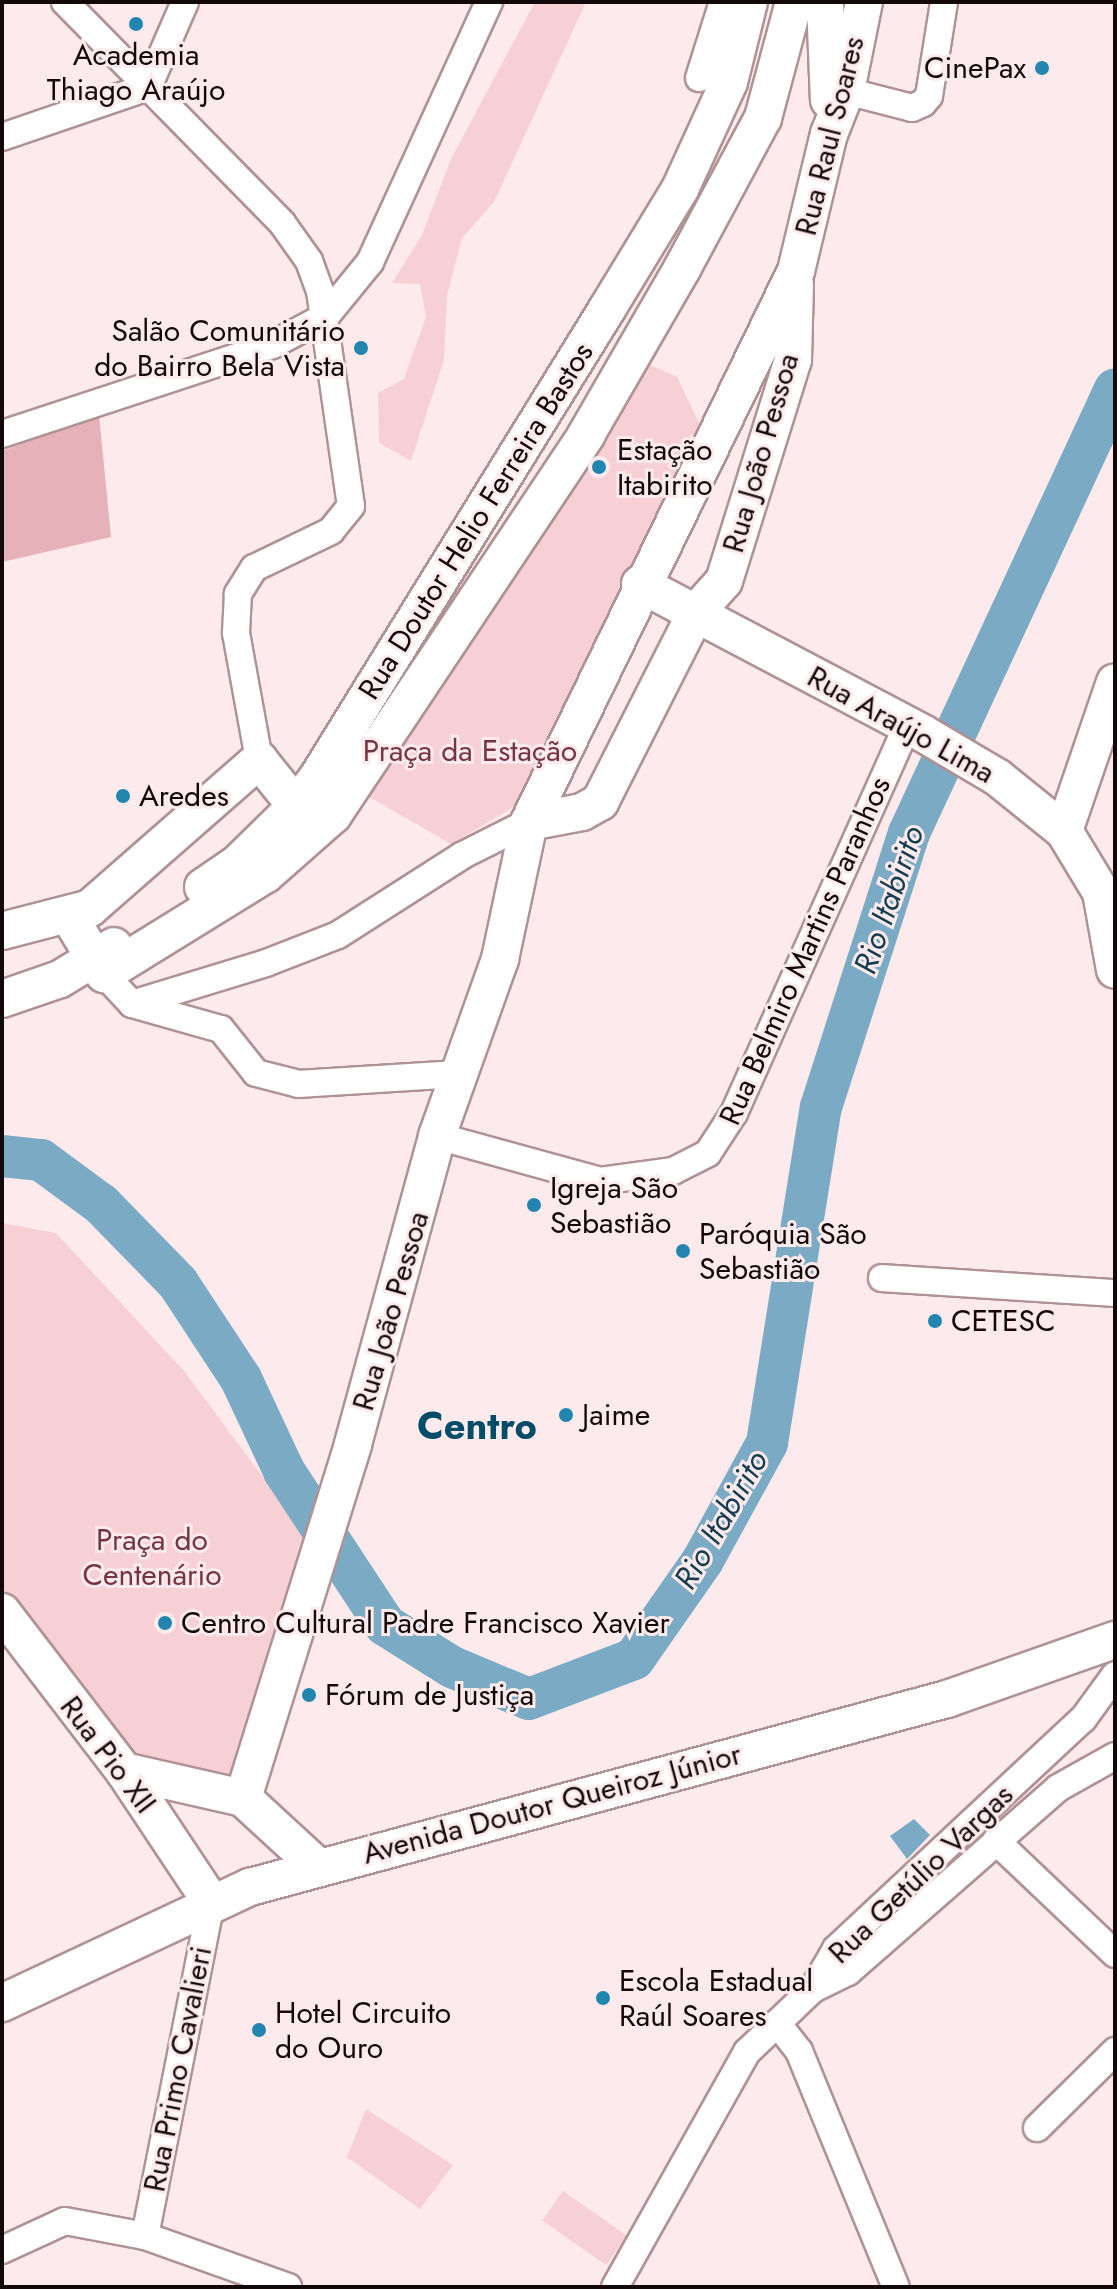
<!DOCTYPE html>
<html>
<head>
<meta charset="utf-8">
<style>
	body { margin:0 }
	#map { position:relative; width:1117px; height:2289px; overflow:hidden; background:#fdeaec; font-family:Jost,sans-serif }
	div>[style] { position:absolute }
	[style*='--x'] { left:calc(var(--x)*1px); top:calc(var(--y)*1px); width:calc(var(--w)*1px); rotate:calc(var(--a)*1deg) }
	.green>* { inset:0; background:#f7d0d5; transform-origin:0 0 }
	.forest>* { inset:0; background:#e6b1b8 }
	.water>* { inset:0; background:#7baac4 }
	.river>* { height:42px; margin:-21px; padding:0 21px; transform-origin:21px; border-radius:21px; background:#7baac4 }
	.roads { filter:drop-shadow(2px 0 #af9295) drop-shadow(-2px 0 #af9295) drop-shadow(0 2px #af9295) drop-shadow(0 -2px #af9295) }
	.street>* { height:26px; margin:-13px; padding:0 13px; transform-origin:13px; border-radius:13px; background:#fff }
	.secondary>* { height:36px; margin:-18px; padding:0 18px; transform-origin:18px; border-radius:18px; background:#fff }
	.dots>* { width:22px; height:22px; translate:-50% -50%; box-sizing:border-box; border:4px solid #fdeaec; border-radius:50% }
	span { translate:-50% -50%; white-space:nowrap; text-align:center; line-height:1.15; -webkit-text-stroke:6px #fdeaec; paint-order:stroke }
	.poi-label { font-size:30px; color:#13090b }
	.right { translate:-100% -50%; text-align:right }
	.left { translate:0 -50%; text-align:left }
	.street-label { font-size:30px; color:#13090b }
	.park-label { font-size:30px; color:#753441 }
	.water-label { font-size:32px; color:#153d50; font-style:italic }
	.district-label { font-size:38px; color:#014c69; font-weight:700 }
	.frame { position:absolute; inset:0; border:4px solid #13090b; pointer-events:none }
</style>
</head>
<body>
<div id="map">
	<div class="green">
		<i style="clip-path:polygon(535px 2px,586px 2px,494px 202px,462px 238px,447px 296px,444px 360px,411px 461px,379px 443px,378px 393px,404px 379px,426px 317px,420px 284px,392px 283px,422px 235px,451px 159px)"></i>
		<i style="clip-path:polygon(646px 363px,677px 377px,700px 425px,524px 801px,451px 844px,359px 791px)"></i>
		<i style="clip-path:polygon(2px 1223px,56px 1233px,184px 1371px,306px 1535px,228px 1782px,129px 1754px,2px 1588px)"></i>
		<i style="clip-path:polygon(366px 2109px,453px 2165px,420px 2209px,347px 2157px)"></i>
		<i style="left:563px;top:2191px;width:78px;height:36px;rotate:35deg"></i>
	</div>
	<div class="forest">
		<i style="clip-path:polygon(99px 415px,111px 537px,2px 562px,2px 451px)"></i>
	</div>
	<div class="water">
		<i style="clip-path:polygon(914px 1819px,930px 1835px,907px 1859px,890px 1836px)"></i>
	</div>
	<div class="river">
		<i style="--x:2;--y:1156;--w:39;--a:6"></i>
		<i style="--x:41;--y:1160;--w:74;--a:36.3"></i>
		<i style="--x:101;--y:1204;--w:110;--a:45.7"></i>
		<i style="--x:178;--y:1283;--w:115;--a:56.7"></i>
		<i style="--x:241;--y:1379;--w:102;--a:64.9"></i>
		<i style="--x:284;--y:1471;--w:184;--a:56.7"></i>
		<i style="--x:385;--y:1625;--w:79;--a:32.1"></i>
		<i style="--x:452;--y:1667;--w:83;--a:22.6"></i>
		<i style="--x:529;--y:1699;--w:112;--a:-20.9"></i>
		<i style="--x:634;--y:1659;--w:121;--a:-55.1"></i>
		<i style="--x:703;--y:1560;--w:133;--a:-61.3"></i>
		<i style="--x:767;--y:1443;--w:340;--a:-80.9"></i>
		<i style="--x:821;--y:1107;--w:288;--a:-72.2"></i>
		<i style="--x:909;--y:833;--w:489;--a:-65.1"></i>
	</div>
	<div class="roads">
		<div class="street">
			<i style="--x:65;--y:2;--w:310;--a:45.5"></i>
			<i style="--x:282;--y:223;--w:47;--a:54.6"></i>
			<i style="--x:309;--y:261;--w:32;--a:70"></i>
			<i style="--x:320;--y:291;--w:217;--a:81.8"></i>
			<i style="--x:351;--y:506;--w:32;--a:129"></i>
			<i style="--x:331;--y:531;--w:85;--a:154.3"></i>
			<i style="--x:254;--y:568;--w:31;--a:122"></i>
			<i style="--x:238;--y:594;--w:39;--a:93"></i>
			<i style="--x:236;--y:633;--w:129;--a:79.7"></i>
			<i style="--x:699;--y:78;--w:80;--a:-72.5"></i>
			<i style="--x:846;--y:91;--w:68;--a:14.4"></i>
			<i style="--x:912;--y:108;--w:12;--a:-24"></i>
			<i style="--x:923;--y:103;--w:9;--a:-49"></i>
			<i style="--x:929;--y:96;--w:95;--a:-80.9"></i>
			<i style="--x:2;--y:137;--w:154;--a:-18.9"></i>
			<i style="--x:148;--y:87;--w:93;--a:-66.5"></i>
			<i style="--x:2;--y:434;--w:284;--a:-18.2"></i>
			<i style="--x:272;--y:345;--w:61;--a:-28.2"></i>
			<i style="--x:326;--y:316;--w:70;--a:-50.8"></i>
			<i style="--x:370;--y:262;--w:286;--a:-65.4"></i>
			<i style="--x:104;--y:974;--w:41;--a:47"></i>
			<i style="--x:132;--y:1004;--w:92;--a:15.7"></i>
			<i style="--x:221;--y:1029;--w:56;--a:51.5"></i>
			<i style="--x:256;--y:1073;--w:44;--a:14.3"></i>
			<i style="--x:299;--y:1084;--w:158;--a:-3.6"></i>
			<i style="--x:132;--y:1004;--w:140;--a:-17"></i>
			<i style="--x:266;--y:963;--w:77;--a:-21.3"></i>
			<i style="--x:338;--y:935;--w:148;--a:-32.6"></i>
			<i style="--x:463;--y:855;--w:74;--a:-26.6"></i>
			<i style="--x:437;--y:1136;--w:169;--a:15.4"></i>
			<i style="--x:600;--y:1181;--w:74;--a:-7.8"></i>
			<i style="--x:673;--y:1171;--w:39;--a:-27"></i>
			<i style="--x:708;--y:1153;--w:48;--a:-57"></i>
			<i style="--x:734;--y:1113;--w:424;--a:-65.9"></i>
			<i style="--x:882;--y:1278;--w:233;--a:3.7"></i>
			<i style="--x:996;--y:1841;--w:164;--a:43.5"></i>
			<i style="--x:813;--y:1989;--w:39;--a:-26"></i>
			<i style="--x:848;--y:1972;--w:279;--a:-41.2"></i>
			<i style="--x:1058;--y:1788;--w:65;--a:-29.3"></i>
			<i style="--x:777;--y:2023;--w:36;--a:52"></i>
			<i style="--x:799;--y:2051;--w:255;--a:67.7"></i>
			<i style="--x:1037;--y:2128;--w:110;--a:-44.6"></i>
			<i style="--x:145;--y:2236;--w:340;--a:-78.8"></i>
			<i style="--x:2;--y:2250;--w:69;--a:-24.7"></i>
			<i style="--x:65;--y:2221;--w:81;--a:10.6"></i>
			<i style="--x:145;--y:2236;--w:152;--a:19.6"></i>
			<i style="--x:615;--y:2287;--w:270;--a:-60.7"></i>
			<i style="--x:747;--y:2052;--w:91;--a:-43.7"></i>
			<i style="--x:813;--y:1989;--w:46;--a:-60.1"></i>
			<i style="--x:836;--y:1949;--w:338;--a:-43"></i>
			<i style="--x:1083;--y:1719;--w:54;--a:-54"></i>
		</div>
		<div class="secondary">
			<i style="--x:825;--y:2;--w:98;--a:87.7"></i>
			<i style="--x:640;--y:584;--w:321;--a:27.8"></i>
			<i style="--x:924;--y:734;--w:85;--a:30.5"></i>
			<i style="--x:997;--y:777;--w:86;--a:38.9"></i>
			<i style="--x:1064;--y:831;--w:71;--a:58.8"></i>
			<i style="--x:1101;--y:892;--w:79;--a:79.8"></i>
			<i style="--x:529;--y:822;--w:54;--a:-10.7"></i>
			<i style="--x:582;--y:812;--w:21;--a:-29"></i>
			<i style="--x:600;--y:802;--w:214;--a:-63.1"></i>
			<i style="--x:697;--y:611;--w:40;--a:-48"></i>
			<i style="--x:724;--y:581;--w:232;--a:-72.7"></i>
			<i style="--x:793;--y:360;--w:76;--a:-88.5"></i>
			<i style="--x:1064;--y:831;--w:157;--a:-71.1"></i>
			<i style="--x:203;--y:887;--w:42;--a:-34.4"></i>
			<i style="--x:238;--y:863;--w:81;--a:-44.5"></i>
			<i style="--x:296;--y:806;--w:39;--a:-53"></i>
			<i style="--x:319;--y:775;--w:548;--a:-58.28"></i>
			<i style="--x:607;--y:309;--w:140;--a:-58.7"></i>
			<i style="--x:680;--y:189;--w:118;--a:-65.4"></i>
			<i style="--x:729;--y:82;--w:82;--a:-76"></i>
			<i style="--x:69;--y:916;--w:68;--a:58.9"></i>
			<i style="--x:104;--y:974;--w:190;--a:-31.7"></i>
			<i style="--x:266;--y:874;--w:89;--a:-41.4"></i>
			<i style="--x:333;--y:815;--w:457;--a:-56.3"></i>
			<i style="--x:586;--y:435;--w:194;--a:-60"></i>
			<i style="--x:683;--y:267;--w:169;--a:-61.8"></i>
			<i style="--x:763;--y:118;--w:120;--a:-75"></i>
			<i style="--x:2;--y:931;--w:91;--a:-14.6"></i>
			<i style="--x:90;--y:908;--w:225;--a:-41.2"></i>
			<i style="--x:259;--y:760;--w:59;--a:51.2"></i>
			<i style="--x:2;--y:999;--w:61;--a:-19"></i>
			<i style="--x:60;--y:979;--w:63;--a:-31.4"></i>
			<i style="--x:2;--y:1612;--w:200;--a:52.5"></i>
			<i style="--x:124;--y:1771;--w:157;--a:56.4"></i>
			<i style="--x:124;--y:1771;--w:122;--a:12.8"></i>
			<i style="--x:243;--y:1798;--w:371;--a:-72.7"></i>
			<i style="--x:353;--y:1444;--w:319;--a:-74.7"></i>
			<i style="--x:437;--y:1136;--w:188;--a:-70.4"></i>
			<i style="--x:500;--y:959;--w:140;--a:-78"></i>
			<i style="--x:529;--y:822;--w:612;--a:-64.15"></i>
			<i style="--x:796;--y:271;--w:141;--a:-76.5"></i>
			<i style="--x:829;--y:134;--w:46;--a:-68.4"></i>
			<i style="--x:846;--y:91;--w:91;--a:-78.6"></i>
			<i style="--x:243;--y:1798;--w:100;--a:42.6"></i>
			<i style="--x:2;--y:2003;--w:274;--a:-25.1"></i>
			<i style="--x:250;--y:1887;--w:722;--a:-15.1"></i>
			<i style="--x:947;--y:1699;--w:178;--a:-19.4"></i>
		</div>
	</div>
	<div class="dots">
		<i style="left:136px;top:24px;background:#2285af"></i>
		<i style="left:1042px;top:68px;background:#2285af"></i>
		<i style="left:361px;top:348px;background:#2285af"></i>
		<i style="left:599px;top:467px;background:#2285af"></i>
		<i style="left:123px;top:796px;background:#2285af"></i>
		<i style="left:534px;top:1205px;background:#2285af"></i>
		<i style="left:683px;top:1251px;background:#2285af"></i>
		<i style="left:935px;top:1321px;background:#2285af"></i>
		<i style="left:566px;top:1415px;background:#2285af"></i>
		<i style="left:165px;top:1623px;background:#2285af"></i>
		<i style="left:309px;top:1695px;background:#2285af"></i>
		<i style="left:603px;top:1998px;background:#2285af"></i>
		<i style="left:259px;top:2030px;background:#2285af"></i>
	</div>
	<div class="poi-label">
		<span style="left:136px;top:72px">Academia<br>Thiago Araújo</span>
		<span class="right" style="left:1026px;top:68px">CinePax</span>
		<span class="right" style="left:345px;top:348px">Salão Comunitário<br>do Bairro Bela Vista</span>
		<span class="left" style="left:617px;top:467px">Estação<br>Itabirito</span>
		<span class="left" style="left:139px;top:796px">Aredes</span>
		<span class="left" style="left:550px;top:1205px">Igreja São<br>Sebastião</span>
		<span class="left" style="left:699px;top:1251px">Paróquia São<br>Sebastião</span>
		<span class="left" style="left:951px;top:1321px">CETESC</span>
		<span class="left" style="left:582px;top:1415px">Jaime</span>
		<span class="left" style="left:181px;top:1623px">Centro Cultural Padre Francisco Xavier</span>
		<span class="left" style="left:325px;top:1695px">Fórum de Justiça</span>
		<span class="left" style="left:619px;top:1998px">Escola Estadual<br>Raúl Soares</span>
		<span class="left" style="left:275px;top:2030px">Hotel Circuito<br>do Ouro</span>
	</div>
	<div class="street-label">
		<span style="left:830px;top:136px;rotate:-76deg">Rua Raul Soares</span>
		<span style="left:761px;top:453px;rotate:-74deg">Rua João Pessoa</span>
		<span style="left:476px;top:521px;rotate:-58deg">Rua Doutor Helio Ferreira Bastos</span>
		<span style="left:901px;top:725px;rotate:29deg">Rua Araújo Lima</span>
		<span style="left:805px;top:951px;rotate:-66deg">Rua Belmiro Martins Paranhos</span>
		<span style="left:391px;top:1311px;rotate:-74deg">Rua João Pessoa</span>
		<span style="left:108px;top:1755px;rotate:53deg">Rua Pio XII</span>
		<span style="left:552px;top:1804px;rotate:-15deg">Avenida Doutor Queiroz Júnior</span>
		<span style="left:921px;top:1874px;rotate:-44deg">Rua Getúlio Vargas</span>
		<span style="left:178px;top:2069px;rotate:-79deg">Rua Primo Cavalieri</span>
	</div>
	<div class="park-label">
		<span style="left:470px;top:751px">Praça da Estação</span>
		<span style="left:152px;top:1557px">Praça do<br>Centenário</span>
	</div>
	<div class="water-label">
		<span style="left:889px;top:900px;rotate:-71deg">Rio Itabirito</span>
		<span style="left:721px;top:1520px;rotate:-60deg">Rio Itabirito</span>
	</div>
	<div class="district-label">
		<span style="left:477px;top:1426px">Centro</span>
	</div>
	<div class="frame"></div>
</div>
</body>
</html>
